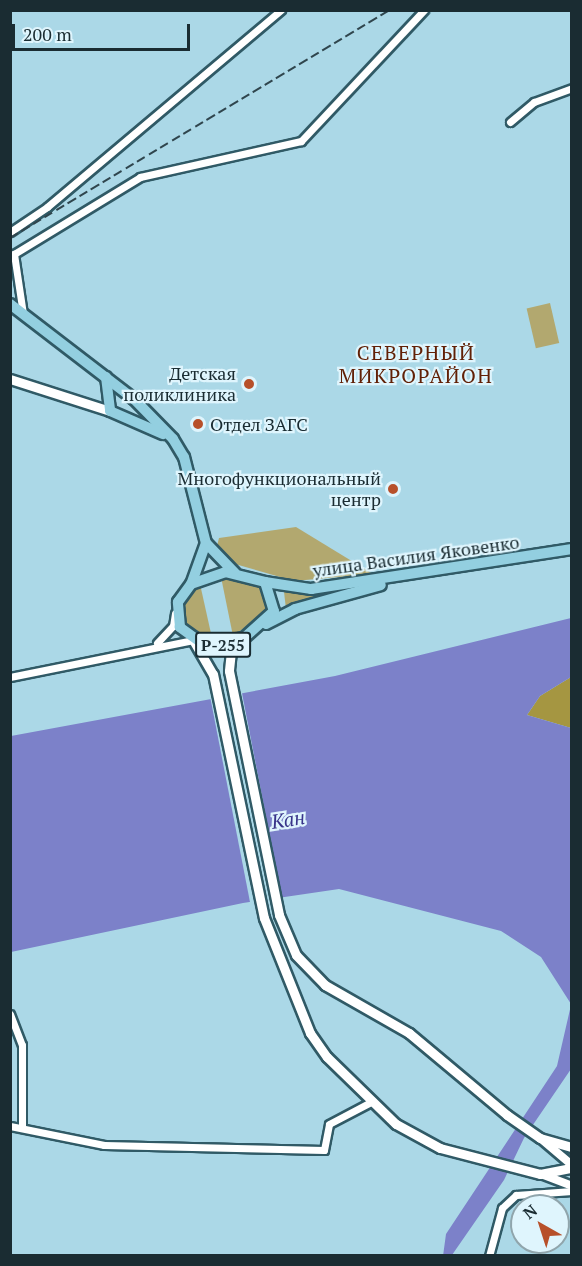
<!DOCTYPE html>
<html>
<head>
<meta charset="utf-8">
<style>
	body { margin:0 }
	#map { position:relative; width:582px; height:1266px; overflow:hidden; background:#abd8e7; font-family:"PT Serif",serif }
	div>[style] { position:absolute }
	[style*='--x'] { left:calc(var(--x)*1px); top:calc(var(--y)*1px); width:calc(var(--w)*1px); rotate:calc(var(--a)*1deg) }
	.green>* { inset:0; background:#b2a86f; transform-origin:0 0 }
	.forest>* { inset:0; background:#a59641 }
	.water>* { inset:0; background:#7c81c9 }
	.pier>* { inset:0; background:#abd8e7; transform-origin:0 0 }
	.roads { filter:drop-shadow(2px 0 #305a66) drop-shadow(-2px 0 #305a66) drop-shadow(0 2px #305a66) drop-shadow(0 -2px #305a66) }
	.minor>* { height:7px; margin:-3.5px; padding:0 3.5px; transform-origin:3.5px; border-radius:3.5px; background:#fff }
	.tertiary>* { height:8px; margin:-4px; padding:0 4px; transform-origin:4px; border-radius:4px; background:#fff }
	.secondary>* { height:9px; margin:-4.5px; padding:0 4.5px; transform-origin:4.5px; border-radius:4.5px; background:#fff }
	.primary>* { height:10px; margin:-5px; padding:0 5px; transform-origin:5px; border-radius:5px; background:#93cfe0 }
	.rail>* { height:1.5px; margin-top:-0.75px; transform-origin:0; background:repeating-linear-gradient(90deg,#2f454d 0 9px,transparent 0 13.5px) }
	.dots>* { width:16px; height:16px; translate:-50% -50%; box-sizing:border-box; border:3px solid #dff5fd; border-radius:50% }
	span { translate:-50% -50%; white-space:nowrap; text-align:center; line-height:1.15; -webkit-text-stroke:4.5px #dff5fd; paint-order:stroke }
	.shield-label span { padding:2px 4px; background:#dff5fd; border:2px solid; border-radius:4px; -webkit-text-stroke-width:0 }
	.shield-label { font-size:16px; color:#1a2c32; font-weight:700 }
	.poi-label { font-size:18px; color:#1a2c32 }
	.right { translate:-100% -50%; text-align:right }
	.left { translate:0 -50%; text-align:left }
	.street-label { font-size:18px; color:#1a2c32 }
	.neighbourhood-label { font-size:20px; color:#612006; letter-spacing:1.5px }
	.water-label { font-size:20px; color:#383489; font-style:italic }
	.frame { position:absolute; inset:0; border:12px solid #1a2c32; pointer-events:none }
	.north { position:absolute; left:510px; top:1194px; width:60px; height:60px; box-sizing:border-box; background:#dff5fd; border:2px solid #90a5ac; border-radius:50%; rotate:321deg; font-size:16px; font-weight:700; line-height:24px; text-align:center; color:#1a2c32 }
	.north::after { content:''; display:block; margin:auto; width:21px; height:27px; background:#b7502a; clip-path:polygon(50% 0,100% 100%,50% 72%,0 100%) }
	.scale { position:absolute; left:12px; top:24px; width:178px; height:27px; box-sizing:border-box; border:3px solid #1a2c32; border-top:0; padding-left:8px; font-size:18px; line-height:21px; white-space:nowrap; color:#1a2c32; -webkit-text-stroke:4px #dff5fd; paint-order:stroke }
</style>
</head>
<body>
<div id="map">
	<div class="green">
		<i style="left:550px;top:303px;width:41px;height:24px;rotate:77deg"></i>
		<i style="clip-path:polygon(296px 527px,373px 574px,294px 581px,235px 564px,217px 546px,219px 538px)"></i>
		<i style="clip-path:polygon(221px 577px,261px 586px,269px 610px,233px 636px)"></i>
		<i style="clip-path:polygon(391px 581px,286px 609px,284px 592px)"></i>
		<i style="clip-path:polygon(200px 584px,212px 638px,199px 635px,183px 621px,182px 603px)"></i>
	</div>
	<div class="forest">
		<i style="clip-path:polygon(571px 677px,571px 728px,527px 715px,540px 696px)"></i>
	</div>
	<div class="water">
		<i style="clip-path:polygon(571px 618px,571px 677px,540px 696px,527px 715px,571px 728px,571px 1004px,541px 957px,501px 931px,339px 889px,243px 903px,11px 952px,11px 736px,335px 676px)"></i>
		<i style="clip-path:polygon(571px 1005px,571px 1069px,524px 1138px,504px 1180px,452px 1255px,443px 1256px,446px 1234px,557px 1066px)"></i>
	</div>
	<div class="pier">
		<i style="left:241px;top:688px;width:216px;height:32px;rotate:79deg"></i>
	</div>
	<div class="roads">
		<div class="minor">
			<i style="--x:510;--y:122;--w:31;--a:-40"></i>
			<i style="--x:534;--y:102;--w:40;--a:-20.2"></i>
			<i style="--x:10;--y:232;--w:45;--a:-34"></i>
			<i style="--x:47;--y:207;--w:306;--a:-40.1"></i>
			<i style="--x:23;--y:314;--w:61;--a:-98.5"></i>
			<i style="--x:14;--y:254;--w:148;--a:-31.4"></i>
			<i style="--x:140;--y:177;--w:165;--a:-12.6"></i>
			<i style="--x:301;--y:141;--w:180;--a:-46.8"></i>
			<i style="--x:157;--y:643;--w:23;--a:-47"></i>
			<i style="--x:173;--y:626;--w:13;--a:-81"></i>
			<i style="--x:10;--y:677;--w:187;--a:-11.4"></i>
			<i style="--x:10;--y:1014;--w:33;--a:69"></i>
			<i style="--x:22;--y:1045;--w:82;--a:90"></i>
			<i style="--x:10;--y:1126;--w:96;--a:11.4"></i>
			<i style="--x:104;--y:1145;--w:220;--a:1.3"></i>
			<i style="--x:324;--y:1150;--w:26;--a:-79"></i>
			<i style="--x:329;--y:1124;--w:47;--a:-27.6"></i>
			<i style="--x:489;--y:1256;--w:50;--a:-74.8"></i>
			<i style="--x:502;--y:1208;--w:19;--a:-43"></i>
			<i style="--x:516;--y:1195;--w:56;--a:-4.1"></i>
		</div>
		<div class="tertiary">
			<i style="--x:540;--y:1138;--w:42;--a:40.2"></i>
			<i style="--x:541;--y:1174;--w:33;--a:21"></i>
		</div>
		<div class="secondary">
			<i style="--x:10;--y:379;--w:105;--a:17.7"></i>
			<i style="--x:244;--y:638;--w:18;--a:135"></i>
			<i style="--x:231;--y:651;--w:20;--a:96"></i>
			<i style="--x:229;--y:671;--w:249;--a:78.4"></i>
			<i style="--x:279;--y:915;--w:43;--a:67"></i>
			<i style="--x:296;--y:955;--w:42;--a:46"></i>
			<i style="--x:325;--y:985;--w:97;--a:29.7"></i>
			<i style="--x:409;--y:1033;--w:128;--a:39.9"></i>
			<i style="--x:507;--y:1115;--w:40;--a:34.9"></i>
			<i style="--x:540;--y:1138;--w:33;--a:16"></i>
			<i style="--x:193;--y:640;--w:39;--a:60"></i>
			<i style="--x:213;--y:674;--w:249;--a:78.2"></i>
			<i style="--x:264;--y:918;--w:124;--a:68.2"></i>
			<i style="--x:310;--y:1033;--w:29;--a:55"></i>
			<i style="--x:327;--y:1057;--w:96;--a:44.2"></i>
			<i style="--x:396;--y:1124;--w:50;--a:28.6"></i>
			<i style="--x:440;--y:1148;--w:103;--a:14.6"></i>
			<i style="--x:540;--y:1174;--w:33;--a:-11"></i>
		</div>
		<div class="primary">
			<i style="--x:10;--y:304;--w:156;--a:37.5"></i>
			<i style="--x:134;--y:399;--w:56;--a:45.7"></i>
			<i style="--x:173;--y:439;--w:21;--a:59"></i>
			<i style="--x:184;--y:457;--w:89;--a:75.7"></i>
			<i style="--x:206;--y:543;--w:42;--a:46"></i>
			<i style="--x:106;--y:377;--w:34;--a:83"></i>
			<i style="--x:110;--y:411;--w:58;--a:23.5"></i>
			<i style="--x:225;--y:572;--w:41;--a:14"></i>
			<i style="--x:265;--y:582;--w:30;--a:73"></i>
			<i style="--x:274;--y:611;--w:40;--a:138"></i>
			<i style="--x:244;--y:638;--w:41;--a:171.7"></i>
			<i style="--x:203;--y:644;--w:29;--a:-144"></i>
			<i style="--x:180;--y:627;--w:25;--a:-95"></i>
			<i style="--x:178;--y:602;--w:22;--a:-54"></i>
			<i style="--x:191;--y:584;--w:36;--a:-19"></i>
			<i style="--x:192;--y:582;--w:41;--a:-70.3"></i>
			<i style="--x:265;--y:582;--w:47;--a:8.7"></i>
			<i style="--x:311;--y:589;--w:264;--a:-8.7"></i>
			<i style="--x:266;--y:624;--w:33;--a:-27"></i>
			<i style="--x:295;--y:609;--w:89;--a:-15.6"></i>
		</div>
	</div>
	<div class="rail">
		<i style="--x:10;--y:238;--w:443;--a:-31"></i>
	</div>
	<div class="dots">
		<i style="left:249px;top:384px;background:#b7502a"></i>
		<i style="left:198px;top:424px;background:#b7502a"></i>
		<i style="left:393px;top:489px;background:#b7502a"></i>
	</div>
	<div class="shield-label">
		<span style="left:223px;top:645px">Р-255</span>
	</div>
	<div class="poi-label">
		<span class="right" style="left:236px;top:384px">Детская<br>поликлиника</span>
		<span class="left" style="left:210px;top:424px">Отдел ЗАГС</span>
		<span class="right" style="left:381px;top:489px">Многофункциональный<br>центр</span>
	</div>
	<div class="street-label">
		<span style="left:416px;top:556px;rotate:-8deg">улица Василия Яковенко</span>
	</div>
	<div class="neighbourhood-label">
		<span style="left:416px;top:364px">СЕВЕРНЫЙ<br>МИКРОРАЙОН</span>
	</div>
	<div class="water-label">
		<span style="left:288px;top:819px;rotate:-9deg">Кан</span>
	</div>
	<div class="frame"></div>
	<div class="north">N</div>
	<div class="scale">200 m</div>
</div>
</body>
</html>
